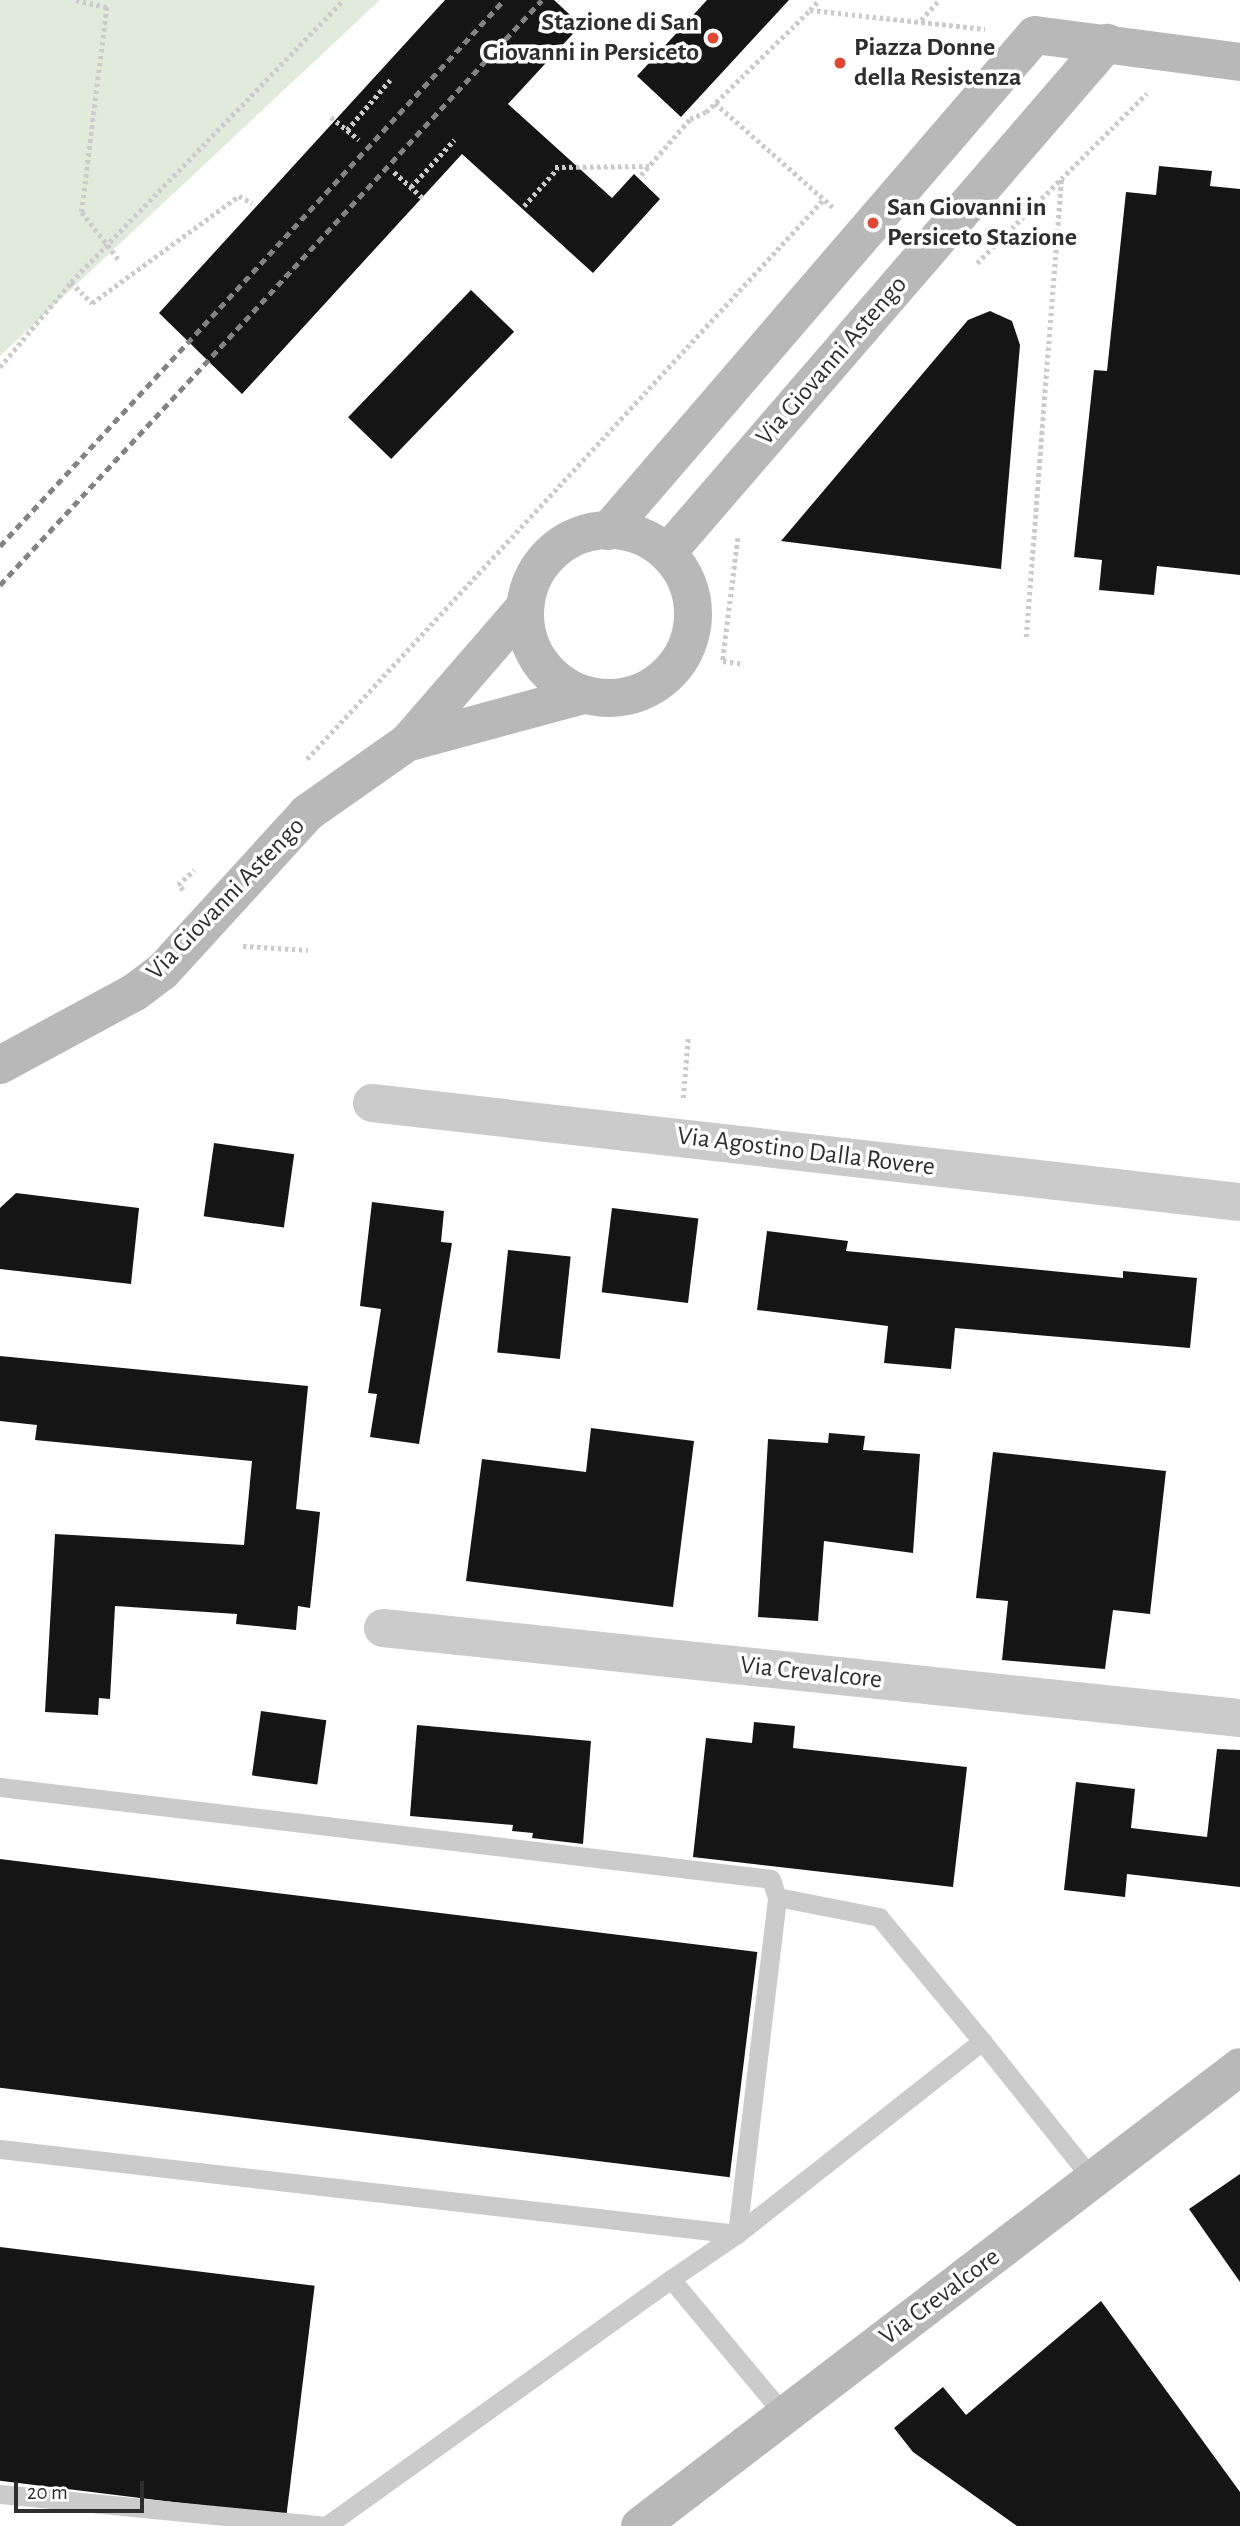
<!DOCTYPE html>
<html>
<head>
<meta charset="utf-8">
<style>
	body { margin:0 }
	#map { position:relative; width:1240px; height:2526px; overflow:hidden; background:#fff; font-family:"Alegreya Sans",sans-serif }
	div>[style] { position:absolute }
	[style*='--x'] { left:calc(var(--x)*1px); top:calc(var(--y)*1px); width:calc(var(--w)*1px); rotate:calc(var(--a)*1deg) }
	.green>* { inset:0; background:#e1ebdb }
	.building>* { inset:0; background:#151515; transform-origin:0 0 }
	.path>* { height:4.5px; margin-top:-2.25px; transform-origin:0; background:repeating-linear-gradient(90deg,#cbcbcb 0 3.5px,transparent 0 7px) }
	.lane>* { height:19px; margin:-9.5px; padding:0 9.5px; transform-origin:9.5px; border-radius:9.5px; background:#cbcbcb }
	.street>* { height:38px; margin:-19px; padding:0 19px; transform-origin:19px; border-radius:19px; background:#cbcbcb }
	.secondary>* { height:38px; margin:-19px; padding:0 19px; transform-origin:19px; border-radius:19px; background:#b8b8b8 }
	.secondary>.ring { margin:-19px; padding:0; box-sizing:content-box; background:none; border:38px solid #b8b8b8; border-radius:50% }
	.rail>* { height:5px; margin-top:-2.5px; transform-origin:0; background:repeating-linear-gradient(90deg,#838383 0 7px,transparent 0 12px) }
	.dots>* { width:19px; height:19px; translate:-50% -50%; box-sizing:border-box; border:4px solid #fff; border-radius:50% }
	span { translate:-50% -50%; white-space:nowrap; text-align:center; line-height:1.15; -webkit-text-stroke:7px #fff; paint-order:stroke }
	.poi-label { font-size:26px; color:#2e2e2e; font-weight:700 }
	.right { translate:-100% -50%; text-align:right }
	.left { translate:0 -50%; text-align:left }
	.street-label { font-size:26px; color:#2e2e2e }
	.scale { position:absolute; left:14px; top:2481px; width:130px; height:32px; box-sizing:border-box; border:4px solid #2e2e2e; border-top:0; padding-left:9px; font-size:21px; line-height:24px; white-space:nowrap; color:#2e2e2e; -webkit-text-stroke:5px #fff; paint-order:stroke }
</style>
</head>
<body>
<div id="map">
	<div class="green">
		<i style="clip-path:polygon(0 0,380px 0,0 356px)"></i>
	</div>
	<div class="building">
		<i style="clip-path:polygon(445px 0,554px 0,581px 25px,508px 104px,612px 198px,634px 174px,660px 199px,593px 273px,462px 154px,242px 394px,159px 313px)"></i>
		<i style="clip-path:polygon(707px 0,789px 0,681px 117px,637px 76px)"></i>
		<i style="clip-path:polygon(1159px 166px,1212px 171px,1210px 186px,1240px 189px,1240px 575px,1157px 566px,1154px 595px,1099px 590px,1102px 560px,1074px 557px,1094px 370px,1107px 371px,1126px 192px,1156px 195px)"></i>
		<i style="left:471px;top:290px;width:60px;height:177px;rotate:44deg"></i>
		<i style="clip-path:polygon(990px 311px,1012px 321px,1020px 345px,1001px 569px,781px 541px,968px 320px)"></i>
		<i style="left:214px;top:1143px;width:81px;height:74px;rotate:8deg"></i>
		<i style="clip-path:polygon(16px 1193px,139px 1208px,131px 1284px,0 1269px,0 1208px)"></i>
		<i style="clip-path:polygon(372px 1202px,444px 1211px,441px 1242px,452px 1243px,419px 1444px,370px 1437px,377px 1394px,368px 1393px,381px 1309px,360px 1306px)"></i>
		<i style="left:612px;top:1208px;width:87px;height:85px;rotate:7deg"></i>
		<i style="clip-path:polygon(767px 1231px,848px 1241px,846px 1251px,1123px 1278px,1123px 1271px,1197px 1278px,1190px 1348px,955px 1328px,951px 1369px,884px 1363px,888px 1326px,757px 1310px)"></i>
		<i style="left:508px;top:1250px;width:63px;height:103px;rotate:6deg"></i>
		<i style="clip-path:polygon(0 1356px,308px 1386px,296px 1509px,320px 1512px,310px 1608px,298px 1606px,296px 1630px,236px 1624px,237px 1614px,115px 1606px,110px 1699px,99px 1698px,98px 1715px,45px 1712px,55px 1534px,244px 1545px,252px 1461px,35px 1440px,37px 1425px,0 1421px)"></i>
		<i style="clip-path:polygon(591px 1428px,694px 1441px,673px 1607px,466px 1581px,482px 1459px,586px 1472px)"></i>
		<i style="clip-path:polygon(829px 1433px,865px 1436px,863px 1450px,920px 1454px,913px 1553px,824px 1541px,818px 1621px,758px 1617px,768px 1439px,828px 1443px)"></i>
		<i style="clip-path:polygon(993px 1452px,1166px 1471px,1150px 1614px,1113px 1610px,1105px 1669px,1002px 1660px,1008px 1601px,976px 1598px)"></i>
		<i style="left:261px;top:1711px;width:66px;height:65px;rotate:8deg"></i>
		<i style="clip-path:polygon(754px 1722px,795px 1726px,793px 1748px,967px 1767px,953px 1887px,693px 1857px,706px 1738px,752px 1743px)"></i>
		<i style="clip-path:polygon(417px 1725px,591px 1741px,583px 1844px,532px 1838px,533px 1833px,512px 1831px,513px 1825px,410px 1816px)"></i>
		<i style="clip-path:polygon(1217px 1749px,1240px 1750px,1240px 1887px,1127px 1874px,1125px 1897px,1064px 1890px,1076px 1782px,1135px 1789px,1131px 1828px,1207px 1837px)"></i>
		<i style="left:0;top:1859px;width:763px;height:227px;rotate:7deg"></i>
		<i style="clip-path:polygon(1240px 2174px,1240px 2282px,1189px 2209px)"></i>
		<i style="left:0;top:2247px;width:317px;height:232px;rotate:7deg"></i>
		<i style="clip-path:polygon(1101px 2301px,1240px 2492px,1240px 2526px,1017px 2526px,913px 2452px,894px 2428px,943px 2387px,966px 2415px)"></i>
	</div>
	<div class="path">
		<i style="--x:76;--y:0;--w:32;--a:13"></i>
		<i style="--x:107;--y:7;--w:207;--a:97"></i>
		<i style="--x:82;--y:212;--w:61;--a:52.4"></i>
		<i style="--x:810;--y:10;--w:13;--a:-48"></i>
		<i style="--x:921;--y:20;--w:27;--a:-48"></i>
		<i style="--x:715;--y:103;--w:157;--a:41.4"></i>
		<i style="--x:331;--y:117;--w:36;--a:39"></i>
		<i style="--x:347;--y:130;--w:66;--a:-49.3"></i>
		<i style="--x:555;--y:167;--w:94;--a:-0.6"></i>
		<i style="--x:394;--y:172;--w:40;--a:42"></i>
		<i style="--x:641;--y:175;--w:74;--a:-48.8"></i>
		<i style="--x:690;--y:119;--w:17;--a:-24"></i>
		<i style="--x:706;--y:112;--w:146;--a:-44.4"></i>
		<i style="--x:810;--y:10;--w:176;--a:6.2"></i>
		<i style="--x:411;--y:187;--w:64;--a:-47.5"></i>
		<i style="--x:524;--y:206;--w:50;--a:-48.3"></i>
		<i style="--x:977;--y:263;--w:240;--a:-45"></i>
		<i style="--x:71;--y:282;--w:30;--a:45"></i>
		<i style="--x:92;--y:303;--w:182;--a:-36.1"></i>
		<i style="--x:239;--y:196;--w:15;--a:28"></i>
		<i style="--x:0;--y:367;--w:111;--a:-50.1"></i>
		<i style="--x:71;--y:282;--w:392;--a:-46"></i>
		<i style="--x:738;--y:538;--w:124;--a:97"></i>
		<i style="--x:723;--y:661;--w:21;--a:8"></i>
		<i style="--x:1026;--y:637;--w:459;--a:-85.6"></i>
		<i style="--x:307;--y:759;--w:762;--a:-47.29"></i>
		<i style="--x:183;--y:890;--w:7;--a:-135"></i>
		<i style="--x:178;--y:885;--w:22;--a:-43"></i>
		<i style="--x:243;--y:946;--w:65;--a:3.5"></i>
		<i style="--x:683;--y:1098;--w:61;--a:-85.3"></i>
	</div>
	<div class="lane">
		<i style="--x:0;--y:1787;--w:776;--a:6.8"></i>
		<i style="--x:771;--y:1879;--w:19;--a:72"></i>
		<i style="--x:0;--y:2149;--w:742;--a:6.58"></i>
		<i style="--x:737;--y:2234;--w:312;--a:-38.2"></i>
		<i style="--x:982;--y:2041;--w:178;--a:51.4"></i>
		<i style="--x:671;--y:2279;--w:80;--a:-34.3"></i>
		<i style="--x:737;--y:2234;--w:339;--a:-83.2"></i>
		<i style="--x:777;--y:1897;--w:104;--a:11.1"></i>
		<i style="--x:879;--y:1917;--w:161;--a:50.3"></i>
		<i style="--x:0;--y:2494;--w:326;--a:5.6"></i>
		<i style="--x:326;--y:2526;--w:424;--a:-35.6"></i>
		<i style="--x:671;--y:2279;--w:178;--a:50.2"></i>
	</div>
	<div class="street">
		<i style="--x:372;--y:1103;--w:874;--a:6.51"></i>
		<i style="--x:383;--y:1628;--w:862;--a:6"></i>
	</div>
	<div class="secondary">
		<i class="ring" style="left:525px;top:530px;width:130px;height:130px"></i>
		<i style="--x:608;--y:531;--w:654;--a:-49.28"></i>
		<i style="--x:1035;--y:35;--w:207;--a:7.5"></i>
		<i style="--x:667;--y:553;--w:674;--a:-49.21"></i>
		<i style="--x:410;--y:742;--w:179;--a:-15.2"></i>
		<i style="--x:0;--y:1065;--w:153;--a:-28.4"></i>
		<i style="--x:135;--y:992;--w:34;--a:-37"></i>
		<i style="--x:162;--y:972;--w:215;--a:-47.6"></i>
		<i style="--x:307;--y:813;--w:123;--a:-35.1"></i>
		<i style="--x:408;--y:742;--w:179;--a:-49.1"></i>
		<i style="--x:640;--y:2526;--w:755;--a:-37.42"></i>
	</div>
	<div class="rail">
		<i style="--x:0;--y:546;--w:743;--a:-47.29"></i>
		<i style="--x:0;--y:585;--w:797;--a:-47.19"></i>
	</div>
	<div class="dots">
		<i style="left:713px;top:38px;background:#df4835"></i>
		<i style="left:840px;top:63px;background:#df4835"></i>
		<i style="left:873px;top:223px;background:#df4835"></i>
	</div>
	<div class="poi-label">
		<span class="right" style="left:699px;top:38px">Stazione di San<br>Giovanni in Persiceto</span>
		<span class="left" style="left:854px;top:63px">Piazza Donne<br>della Resistenza</span>
		<span class="left" style="left:887px;top:223px">San Giovanni in<br>Persiceto Stazione</span>
	</div>
	<div class="street-label">
		<span style="left:832px;top:361px;rotate:-49deg">Via Giovanni Astengo</span>
		<span style="left:226px;top:899px;rotate:-46deg">Via Giovanni Astengo</span>
		<span style="left:806px;top:1152px;rotate:7deg">Via Agostino Dalla Rovere</span>
		<span style="left:811px;top:1673px;rotate:6deg">Via Crevalcore</span>
		<span style="left:940px;top:2297px;rotate:-37deg">Via Crevalcore</span>
	</div>
	<div class="scale">20 m</div>
</div>
</body>
</html>
